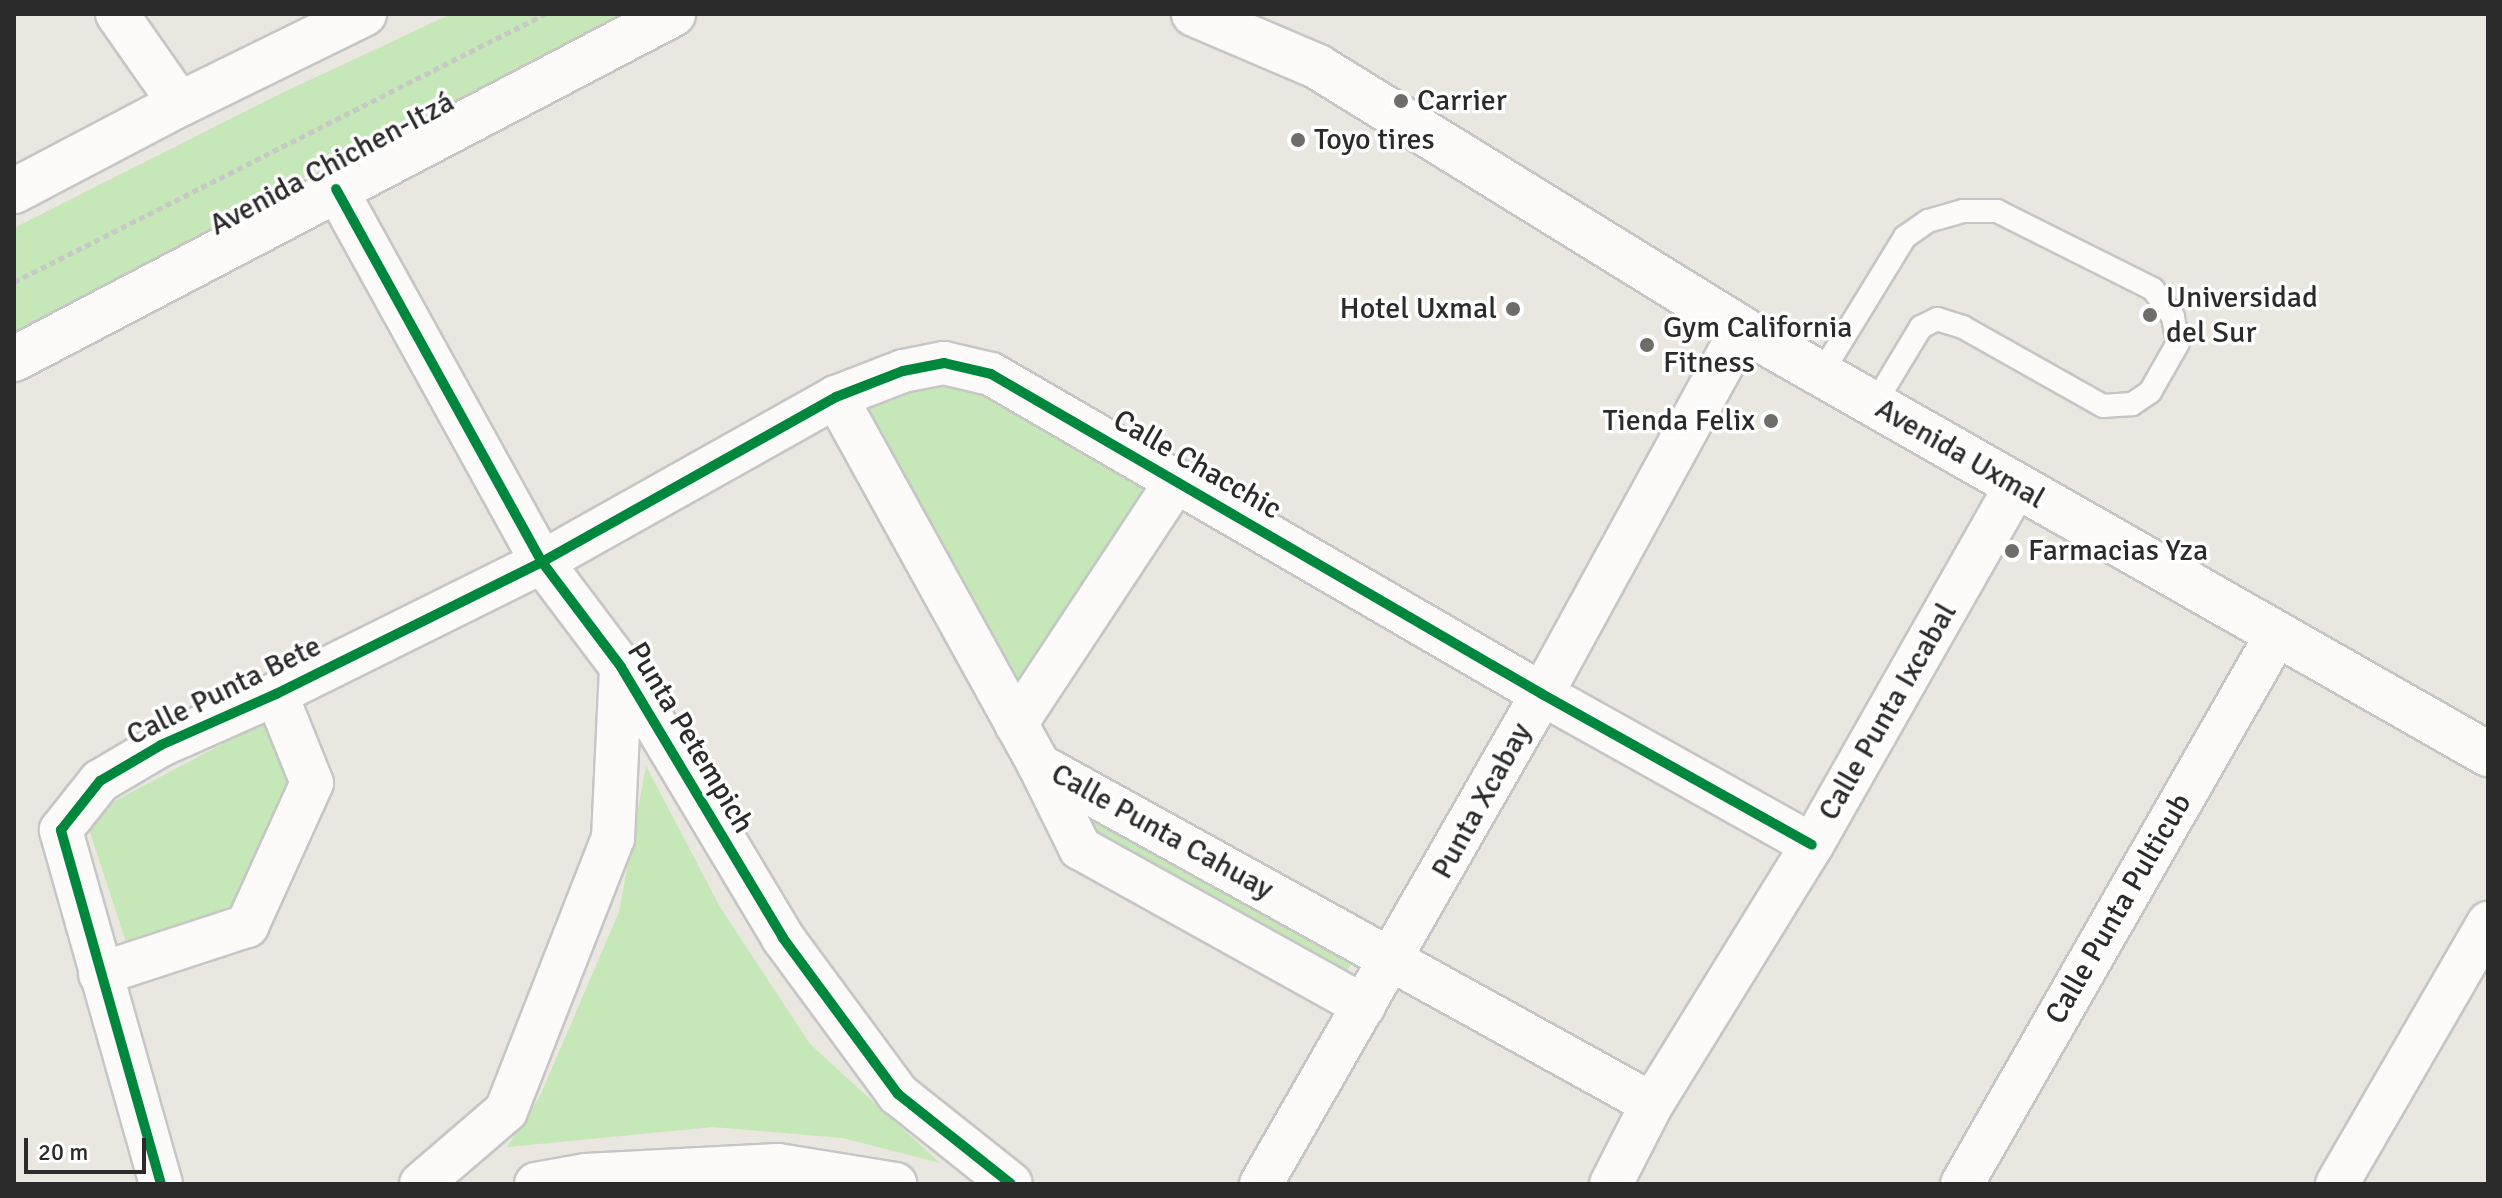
<!DOCTYPE html>
<html>
<head>
<meta charset="utf-8">
<style>
	body { margin:0 }
	#map { position:relative; width:2502px; height:1198px; overflow:hidden; background:#e9e7e0; font-family:Signika,sans-serif }
	div>[style] { position:absolute }
	[style*='--x'] { left:calc(var(--x)*1px); top:calc(var(--y)*1px); width:calc(var(--w)*1px); rotate:calc(var(--a)*1deg) }
	.green>* { inset:0; background:#c6e7b7; transform-origin:0 0 }
	.path>* { height:5px; margin-top:-2.5px; transform-origin:0; background:repeating-linear-gradient(90deg,#c8c8c7 0 6px,transparent 0 10px) }
	.roads { filter:drop-shadow(2px 0 #c6c6c6) drop-shadow(-2px 0 #c6c6c6) drop-shadow(0 2px #c6c6c6) drop-shadow(0 -2px #c6c6c6) }
	.service>* { height:22px; margin:-11px; padding:0 11px; transform-origin:11px; border-radius:11px; background:#fcfbfa }
	.minor>* { height:42px; margin:-21px; padding:0 21px; transform-origin:21px; border-radius:21px; background:#fcfbfa }
	.secondary>* { height:44px; margin:-22px; padding:0 22px; transform-origin:22px; border-radius:22px; background:#fcfbfa }
	.cycleway>* { height:10px; margin:-5px; padding:0 5px; transform-origin:5px; border-radius:5px; background:#00873e }
	.dots>* { width:22px; height:22px; translate:-50% -50%; box-sizing:border-box; border:4px solid #fff; border-radius:50% }
	span { translate:-50% -50%; white-space:nowrap; text-align:center; line-height:1.15; -webkit-text-stroke:7px #fff; paint-order:stroke }
	.poi-label { font-size:30px; color:#2b2b2b }
	.left { translate:0 -50%; text-align:left }
	.right { translate:-100% -50%; text-align:right }
	.street-label { font-size:30px; color:#2b2b2b }
	.frame { position:absolute; inset:0; border:16px solid #2b2b2b; pointer-events:none }
	.scale { position:absolute; left:24px; top:1138px; width:122px; height:36px; box-sizing:border-box; border:4px solid #2b2b2b; border-top:0; padding-left:10px; font-size:24px; line-height:28px; white-space:nowrap; color:#2b2b2b; -webkit-text-stroke:6px #fff; paint-order:stroke }
</style>
</head>
<body>
<div id="map">
	<div class="green">
		<i style="clip-path:polygon(451px 14px,631px 14px,316px 171px,14px 338px,14px 228px,280px 94px)"></i>
		<i style="clip-path:polygon(925px 377px,988px 386px,1152px 493px,1016px 681px,864px 399px)"></i>
		<i style="clip-path:polygon(269px 719px,291px 770px,240px 910px,127px 945px,85px 817px)"></i>
		<i style="clip-path:polygon(646px 766px,720px 907px,810px 1044px,940px 1163px,843px 1138px,713px 1127px,507px 1147px,540px 1096px,619px 912px)"></i>
		<i style="left:1099px;top:808px;width:296px;height:31px;rotate:29deg"></i>
	</div>
	<div class="path">
		<i style="--x:14;--y:282;--w:595;--a:-26.78"></i>
	</div>
	<div class="roads">
		<div class="service">
			<i style="--x:1821;--y:374;--w:161;--a:-58.5"></i>
			<i style="--x:1905;--y:237;--w:28;--a:-35"></i>
			<i style="--x:1928;--y:221;--w:36;--a:-16"></i>
			<i style="--x:1963;--y:211;--w:34;--a:0"></i>
			<i style="--x:1997;--y:211;--w:174;--a:26.6"></i>
			<i style="--x:2153;--y:289;--w:34;--a:54"></i>
			<i style="--x:2173;--y:317;--w:26;--a:79"></i>
			<i style="--x:2178;--y:343;--w:56;--a:119.7"></i>
			<i style="--x:2150;--y:392;--w:22;--a:146"></i>
			<i style="--x:2132;--y:404;--w:29;--a:176"></i>
			<i style="--x:2103;--y:406;--w:161;--a:-150.6"></i>
			<i style="--x:1963;--y:327;--w:27;--a:-163"></i>
			<i style="--x:1937;--y:319;--w:18;--a:153"></i>
			<i style="--x:1921;--y:327;--w:91;--a:121.1"></i>
		</div>
		<div class="minor">
			<i style="--x:117;--y:14;--w:110;--a:55"></i>
			<i style="--x:336;--y:189;--w:426;--a:61.1"></i>
			<i style="--x:542;--y:562;--w:131;--a:53"></i>
			<i style="--x:621;--y:667;--w:316;--a:59.1"></i>
			<i style="--x:783;--y:938;--w:194;--a:53.6"></i>
			<i style="--x:898;--y:1094;--w:144;--a:38.5"></i>
			<i style="--x:836;--y:397;--w:420;--a:61.1"></i>
			<i style="--x:1039;--y:765;--w:93;--a:63.7"></i>
			<i style="--x:1080;--y:848;--w:325;--a:29.1"></i>
			<i style="--x:1016;--y:724;--w:292;--a:-56.6"></i>
			<i style="--x:1039;--y:765;--w:700;--a:28.94"></i>
			<i style="--x:100;--y:974;--w:155;--a:-18.1"></i>
			<i style="--x:247;--y:926;--w:157;--a:-65.6"></i>
			<i style="--x:312;--y:783;--w:96;--a:-112"></i>
			<i style="--x:161;--y:1184;--w:368;--a:-105.8"></i>
			<i style="--x:61;--y:830;--w:63;--a:-51.5"></i>
			<i style="--x:100;--y:781;--w:71;--a:-30.5"></i>
			<i style="--x:161;--y:745;--w:126;--a:-23.9"></i>
			<i style="--x:276;--y:694;--w:297;--a:-26.4"></i>
			<i style="--x:542;--y:562;--w:337;--a:-29.3"></i>
			<i style="--x:836;--y:397;--w:72;--a:-21.2"></i>
			<i style="--x:903;--y:371;--w:42;--a:-11"></i>
			<i style="--x:944;--y:363;--w:48;--a:13.2"></i>
			<i style="--x:991;--y:374;--w:637;--a:30.15"></i>
			<i style="--x:1542;--y:694;--w:309;--a:29.2"></i>
			<i style="--x:421;--y:1184;--w:112;--a:-40.7"></i>
			<i style="--x:506;--y:1111;--w:293;--a:-68.6"></i>
			<i style="--x:613;--y:838;--w:171;--a:-87.3"></i>
			<i style="--x:536;--y:1184;--w:51;--a:-10.2"></i>
			<i style="--x:586;--y:1175;--w:192;--a:-3"></i>
			<i style="--x:778;--y:1165;--w:119;--a:9.2"></i>
			<i style="--x:1261;--y:1184;--w:565;--a:-60.17"></i>
			<i style="--x:1542;--y:694;--w:416;--a:-61.3"></i>
			<i style="--x:1611;--y:1184;--w:90;--a:-62.9"></i>
			<i style="--x:1652;--y:1104;--w:304;--a:-58.3"></i>
			<i style="--x:1812;--y:845;--w:413;--a:-60.4"></i>
			<i style="--x:1962;--y:1184;--w:634;--a:-60.2"></i>
			<i style="--x:2337;--y:1184;--w:302;--a:-59.9"></i>
		</div>
		<div class="secondary">
			<i style="--x:1194;--y:14;--w:135;--a:23.1"></i>
			<i style="--x:1318;--y:67;--w:498;--a:31.7"></i>
			<i style="--x:1742;--y:329;--w:859;--a:29.67"></i>
			<i style="--x:14;--y:191;--w:187;--a:-27.7"></i>
			<i style="--x:180;--y:104;--w:205;--a:-26.1"></i>
			<i style="--x:14;--y:359;--w:744;--a:-27.63"></i>
		</div>
	</div>
	<div class="cycleway">
		<i style="--x:336;--y:189;--w:426;--a:61.1"></i>
		<i style="--x:542;--y:562;--w:131;--a:53"></i>
		<i style="--x:621;--y:667;--w:316;--a:59.1"></i>
		<i style="--x:783;--y:938;--w:194;--a:53.6"></i>
		<i style="--x:898;--y:1094;--w:144;--a:38.5"></i>
		<i style="--x:161;--y:1184;--w:368;--a:-105.8"></i>
		<i style="--x:61;--y:830;--w:63;--a:-51.5"></i>
		<i style="--x:100;--y:781;--w:71;--a:-30.5"></i>
		<i style="--x:161;--y:745;--w:126;--a:-23.9"></i>
		<i style="--x:276;--y:694;--w:297;--a:-26.4"></i>
		<i style="--x:542;--y:562;--w:337;--a:-29.3"></i>
		<i style="--x:836;--y:397;--w:72;--a:-21.2"></i>
		<i style="--x:903;--y:371;--w:42;--a:-11"></i>
		<i style="--x:944;--y:363;--w:48;--a:13.2"></i>
		<i style="--x:991;--y:374;--w:637;--a:30.15"></i>
		<i style="--x:1542;--y:694;--w:309;--a:29.2"></i>
	</div>
	<div class="dots">
		<i style="left:1401px;top:101px;background:#6e6d6a"></i>
		<i style="left:1298px;top:140px;background:#6e6d6a"></i>
		<i style="left:1513px;top:309px;background:#6e6d6a"></i>
		<i style="left:2150px;top:315px;background:#6e6d6a"></i>
		<i style="left:1647px;top:345px;background:#6e6d6a"></i>
		<i style="left:1771px;top:421px;background:#6e6d6a"></i>
		<i style="left:2012px;top:551px;background:#6e6d6a"></i>
	</div>
	<div class="poi-label">
		<span class="left" style="left:1417px;top:101px">Carrier</span>
		<span class="left" style="left:1314px;top:140px">Toyo tires</span>
		<span class="left" style="left:2166px;top:315px">Universidad<br>del Sur</span>
		<span class="right" style="left:1497px;top:309px">Hotel Uxmal</span>
		<span class="left" style="left:1663px;top:345px">Gym California<br>Fitness</span>
		<span class="right" style="left:1755px;top:421px">Tienda Felix</span>
		<span class="left" style="left:2028px;top:551px">Farmacias Yza</span>
	</div>
	<div class="street-label">
		<span style="left:332px;top:164px;rotate:-28deg">Avenida Chichen-Itzá</span>
		<span style="left:1960px;top:454px;rotate:30deg">Avenida Uxmal</span>
		<span style="left:1197px;top:465px;rotate:30deg">Calle Chacchic</span>
		<span style="left:224px;top:691px;rotate:-26deg">Calle Punta Bete</span>
		<span style="left:1888px;top:712px;rotate:-60deg">Calle Punta Ixcabal</span>
		<span style="left:690px;top:738px;rotate:59deg">Punta Petempich</span>
		<span style="left:1482px;top:801px;rotate:-61deg">Punta Xcabay</span>
		<span style="left:1162px;top:832px;rotate:29deg">Calle Punta Cahuay</span>
		<span style="left:2119px;top:909px;rotate:-60deg">Calle Punta Pulticub</span>
	</div>
	<div class="frame"></div>
	<div class="scale">20 m</div>
</div>
</body>
</html>
